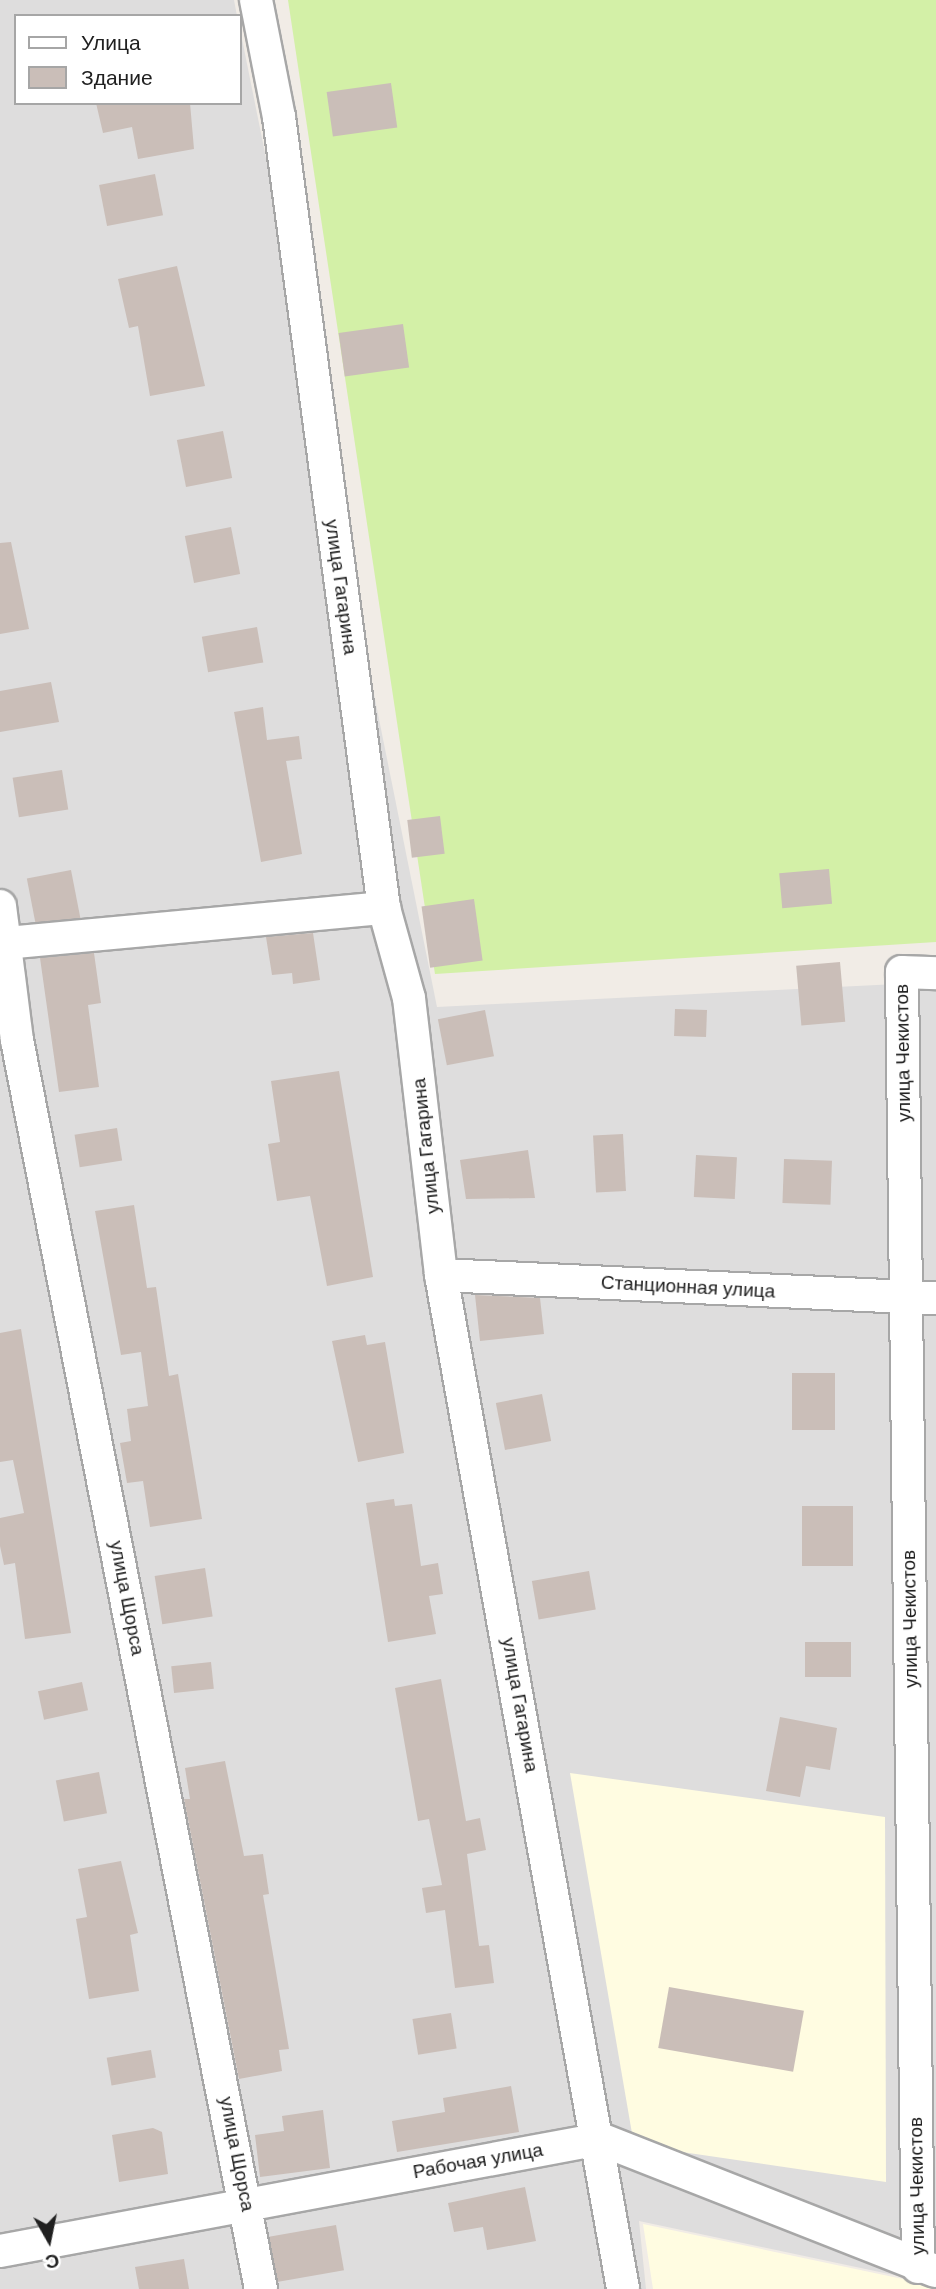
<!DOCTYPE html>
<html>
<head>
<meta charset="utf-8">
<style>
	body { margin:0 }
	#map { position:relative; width:936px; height:2289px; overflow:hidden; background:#f1ece6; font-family:"DM Sans",sans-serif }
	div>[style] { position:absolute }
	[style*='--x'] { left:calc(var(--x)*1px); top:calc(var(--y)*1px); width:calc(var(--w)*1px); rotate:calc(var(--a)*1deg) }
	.residential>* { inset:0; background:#dedddd }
	.education>* { inset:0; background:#fffce1 }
	.grass>* { inset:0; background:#d3f0a7 }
	.building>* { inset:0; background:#cabeb8; transform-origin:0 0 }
	.roads { filter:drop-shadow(2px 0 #a7a7a7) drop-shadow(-2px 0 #a7a7a7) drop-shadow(0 2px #a7a7a7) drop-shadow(0 -2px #a7a7a7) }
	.minor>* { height:32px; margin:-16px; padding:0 16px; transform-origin:16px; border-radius:16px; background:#fff }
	span { translate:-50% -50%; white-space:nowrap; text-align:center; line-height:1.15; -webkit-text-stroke:6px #fff; paint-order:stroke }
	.street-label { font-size:19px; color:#202020 }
	.legend { position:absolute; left:14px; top:14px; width:228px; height:91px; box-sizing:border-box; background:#fff; border:2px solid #a6a6a6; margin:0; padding:9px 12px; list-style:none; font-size:21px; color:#202020 }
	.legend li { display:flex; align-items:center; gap:14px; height:35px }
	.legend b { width:35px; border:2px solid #a6a6a6 }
	.north { position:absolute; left:14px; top:2205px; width:70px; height:70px; -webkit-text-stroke:5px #fff; paint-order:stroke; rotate:171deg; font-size:19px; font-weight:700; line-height:28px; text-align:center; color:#202020 }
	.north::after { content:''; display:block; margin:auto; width:24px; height:32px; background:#202020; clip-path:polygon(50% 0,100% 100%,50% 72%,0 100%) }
</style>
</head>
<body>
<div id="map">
	<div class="residential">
		<i style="clip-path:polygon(0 0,234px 0,237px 16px,16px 16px,16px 103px,240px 103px,240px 29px,437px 1007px,936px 982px,936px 2284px,639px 2221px,646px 2289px,0 2289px)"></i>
	</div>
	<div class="education">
		<i style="clip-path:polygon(570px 1773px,885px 1817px,886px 2182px,634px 2145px)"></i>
		<i style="clip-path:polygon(643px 2224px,936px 2286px,936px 2289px,653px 2289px)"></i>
	</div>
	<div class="grass">
		<i style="clip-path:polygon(288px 0,936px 0,936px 942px,435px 974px)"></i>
	</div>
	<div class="building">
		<i style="left:391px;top:83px;width:45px;height:65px;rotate:82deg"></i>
		<i style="clip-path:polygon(96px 103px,190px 103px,194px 149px,138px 159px,132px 127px,103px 133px)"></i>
		<i style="left:155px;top:174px;width:42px;height:57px;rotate:79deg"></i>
		<i style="clip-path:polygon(177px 266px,205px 386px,150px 396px,138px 326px,129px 328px,118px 279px)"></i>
		<i style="left:403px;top:324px;width:44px;height:65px;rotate:82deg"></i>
		<i style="left:223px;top:431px;width:48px;height:47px;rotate:79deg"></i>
		<i style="left:231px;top:527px;width:48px;height:47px;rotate:79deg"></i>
		<i style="clip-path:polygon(11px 542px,29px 629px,0 634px,0 543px)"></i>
		<i style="left:257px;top:627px;width:36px;height:56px;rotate:80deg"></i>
		<i style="clip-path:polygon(51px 682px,59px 722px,0 732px,0 691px)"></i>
		<i style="clip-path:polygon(263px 707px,267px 740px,299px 736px,302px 759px,286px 761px,302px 854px,261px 862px,234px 712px)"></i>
		<i style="left:62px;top:770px;width:40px;height:50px;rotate:81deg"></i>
		<i style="left:440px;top:816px;width:38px;height:33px;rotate:83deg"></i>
		<i style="left:829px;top:869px;width:35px;height:50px;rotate:85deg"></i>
		<i style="left:71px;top:870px;width:49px;height:45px;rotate:79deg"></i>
		<i style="left:474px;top:899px;width:62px;height:53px;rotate:82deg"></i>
		<i style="clip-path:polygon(313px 933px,320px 980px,293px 984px,292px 973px,272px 975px,266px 937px)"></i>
		<i style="clip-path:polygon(94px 953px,101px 1003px,88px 1005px,99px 1087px,59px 1092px,40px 958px)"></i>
		<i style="left:840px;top:962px;width:60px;height:44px;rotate:85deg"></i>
		<i style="left:675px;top:1009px;width:32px;height:27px;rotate:2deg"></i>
		<i style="left:485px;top:1010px;width:47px;height:48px;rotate:79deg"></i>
		<i style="clip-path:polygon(339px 1071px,373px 1277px,327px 1286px,310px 1196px,277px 1201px,268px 1144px,280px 1142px,271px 1081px)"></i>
		<i style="left:117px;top:1128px;width:33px;height:43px;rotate:81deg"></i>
		<i style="left:623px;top:1134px;width:57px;height:30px;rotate:87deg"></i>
		<i style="clip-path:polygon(528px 1150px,535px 1198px,466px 1199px,460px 1160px)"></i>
		<i style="left:696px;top:1155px;width:41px;height:42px;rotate:3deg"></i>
		<i style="left:784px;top:1159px;width:48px;height:44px;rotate:2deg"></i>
		<i style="clip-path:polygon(134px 1205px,147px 1288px,156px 1287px,169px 1376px,178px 1374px,202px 1519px,150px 1527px,143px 1481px,127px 1483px,120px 1443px,131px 1441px,127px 1409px,148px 1406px,141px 1352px,121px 1355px,95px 1211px)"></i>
		<i style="clip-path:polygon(475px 1295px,540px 1298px,544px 1334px,480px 1341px)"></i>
		<i style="clip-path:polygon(21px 1329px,71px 1633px,25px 1639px,15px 1563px,4px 1565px,0 1546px,0 1518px,24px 1513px,13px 1460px,0 1462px,0 1333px)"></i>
		<i style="clip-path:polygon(365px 1335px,367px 1345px,385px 1342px,404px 1453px,358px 1462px,332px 1341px)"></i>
		<i style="left:792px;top:1373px;width:43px;height:57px"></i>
		<i style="left:542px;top:1394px;width:48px;height:47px;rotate:79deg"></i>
		<i style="clip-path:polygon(394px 1499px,395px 1506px,412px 1504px,421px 1566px,438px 1563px,443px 1594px,429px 1596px,436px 1634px,388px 1642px,366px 1503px)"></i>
		<i style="left:802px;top:1506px;width:51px;height:60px"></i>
		<i style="left:205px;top:1568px;width:49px;height:51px;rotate:81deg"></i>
		<i style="left:589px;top:1571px;width:39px;height:58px;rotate:80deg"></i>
		<i style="left:805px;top:1642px;width:46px;height:35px"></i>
		<i style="left:211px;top:1662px;width:27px;height:40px;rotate:84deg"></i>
		<i style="clip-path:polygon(441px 1679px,466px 1821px,480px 1818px,486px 1850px,467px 1854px,479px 1946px,489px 1945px,494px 1983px,455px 1988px,445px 1910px,426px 1913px,422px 1888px,442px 1885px,429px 1819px,418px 1821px,395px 1688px)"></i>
		<i style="left:82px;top:1682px;width:29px;height:45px;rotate:78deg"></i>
		<i style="clip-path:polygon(780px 1717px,837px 1728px,830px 1770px,806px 1766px,800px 1797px,766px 1791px)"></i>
		<i style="clip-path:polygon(225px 1761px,244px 1856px,263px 1854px,269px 1894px,263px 1895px,289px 2049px,279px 2050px,282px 2071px,239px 2079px,184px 1799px,190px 1799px,185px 1768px)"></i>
		<i style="left:99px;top:1772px;width:42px;height:44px;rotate:79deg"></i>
		<i style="clip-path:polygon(121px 1861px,138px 1933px,130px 1935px,139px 1991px,89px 1999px,76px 1919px,87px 1917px,78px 1869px)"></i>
		<i style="left:669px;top:1987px;width:137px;height:62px;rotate:10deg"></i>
		<i style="left:451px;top:2013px;width:36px;height:39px;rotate:81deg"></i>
		<i style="left:151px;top:2050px;width:28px;height:45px;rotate:80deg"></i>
		<i style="clip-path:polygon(511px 2086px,519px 2132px,397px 2152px,392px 2121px,445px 2112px,443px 2098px)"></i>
		<i style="clip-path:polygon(323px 2110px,330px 2168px,260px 2177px,255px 2135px,284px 2131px,282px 2116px)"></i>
		<i style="clip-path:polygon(153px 2128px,162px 2132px,168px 2174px,119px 2182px,112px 2135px)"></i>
		<i style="clip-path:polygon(525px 2187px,536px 2241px,487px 2250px,483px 2227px,454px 2232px,448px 2203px)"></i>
		<i style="left:336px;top:2225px;width:46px;height:68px;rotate:80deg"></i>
		<i style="clip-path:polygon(184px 2259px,189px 2289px,139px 2289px,135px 2267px)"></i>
	</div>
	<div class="roads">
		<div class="minor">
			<i style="--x:256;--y:0;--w:119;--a:78.9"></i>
			<i style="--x:279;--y:117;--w:798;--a:82.44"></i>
			<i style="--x:384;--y:908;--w:93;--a:74.5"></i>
			<i style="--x:409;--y:998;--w:279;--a:83.4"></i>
			<i style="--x:441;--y:1275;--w:1030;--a:79.82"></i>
			<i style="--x:0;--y:906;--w:135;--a:82.8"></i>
			<i style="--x:17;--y:1040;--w:1273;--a:78.95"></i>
			<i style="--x:6;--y:943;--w:380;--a:-5.3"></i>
			<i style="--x:441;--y:1275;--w:496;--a:2.7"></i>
			<i style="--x:0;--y:2251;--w:610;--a:-10.57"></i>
			<i style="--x:600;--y:2139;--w:360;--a:21.5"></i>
			<i style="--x:918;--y:2267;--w:1295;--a:-90.71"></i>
			<i style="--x:902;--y:972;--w:34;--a:2"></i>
		</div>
	</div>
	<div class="street-label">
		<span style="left:341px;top:587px;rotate:82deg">улица Гагарина</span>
		<span style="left:903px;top:1053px;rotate:-91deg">улица Чекистов</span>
		<span style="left:426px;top:1146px;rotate:-96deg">улица Гагарина</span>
		<span style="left:688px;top:1287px;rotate:3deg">Станционная улица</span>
		<span style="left:127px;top:1598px;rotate:79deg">улица Щорса</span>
		<span style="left:910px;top:1619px;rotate:-91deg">улица Чекистов</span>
		<span style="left:520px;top:1705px;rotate:80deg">улица Гагарина</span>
		<span style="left:237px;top:2154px;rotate:79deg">улица Щорса</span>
		<span style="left:478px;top:2161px;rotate:-10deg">Рабочая улица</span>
		<span style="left:917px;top:2186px;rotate:-91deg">улица Чекистов</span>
	</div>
	<ul class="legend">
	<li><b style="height:9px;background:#fff"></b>Улица</li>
	<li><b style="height:19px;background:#cabeb8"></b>Здание</li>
	</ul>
	<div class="north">С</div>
</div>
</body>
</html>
